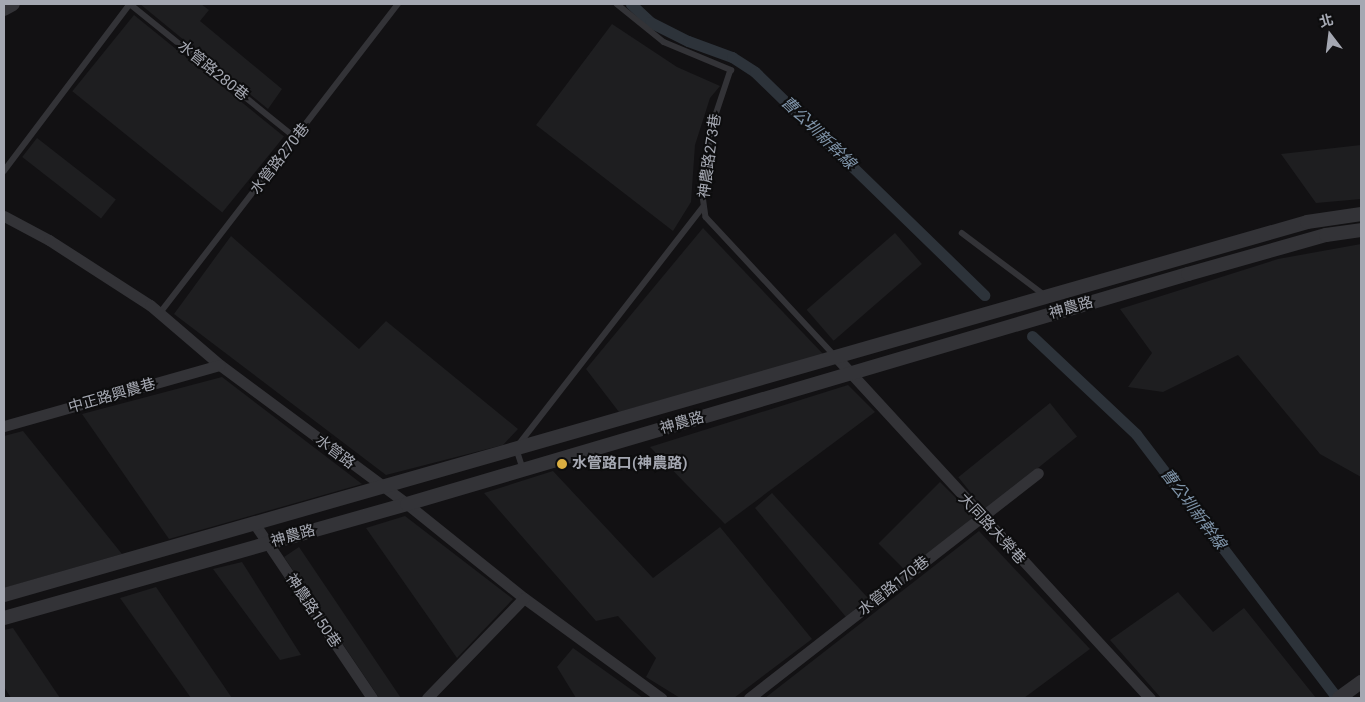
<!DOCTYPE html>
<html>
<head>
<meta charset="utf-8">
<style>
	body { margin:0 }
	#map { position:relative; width:1365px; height:702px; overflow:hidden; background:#121113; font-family:Roboto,"Noto Sans TC",sans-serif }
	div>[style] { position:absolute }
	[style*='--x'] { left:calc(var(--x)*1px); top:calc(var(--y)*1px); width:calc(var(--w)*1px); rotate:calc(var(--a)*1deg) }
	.built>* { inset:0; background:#1e1e20; transform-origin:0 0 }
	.canal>* { height:11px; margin:-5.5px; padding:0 5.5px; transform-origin:5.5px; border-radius:5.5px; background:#2d333a }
	.service>* { height:5.5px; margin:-2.75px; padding:0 2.75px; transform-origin:2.75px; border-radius:2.75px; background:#333337 }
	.minor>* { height:11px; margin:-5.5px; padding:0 5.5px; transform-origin:5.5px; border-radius:5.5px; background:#333337 }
	.tertiary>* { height:14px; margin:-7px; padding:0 7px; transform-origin:7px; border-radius:7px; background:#333337 }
	.dots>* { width:14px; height:14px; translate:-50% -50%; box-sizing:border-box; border:2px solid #0d0d0e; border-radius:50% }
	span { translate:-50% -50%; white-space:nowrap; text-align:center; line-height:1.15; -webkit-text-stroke:4px #0d0d0e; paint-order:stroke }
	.street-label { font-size:15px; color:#a5a8b2 }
	.poi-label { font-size:15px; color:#a5a8b2; font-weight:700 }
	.left { translate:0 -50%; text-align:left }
	.water-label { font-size:16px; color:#7f94a9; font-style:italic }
	.frame { position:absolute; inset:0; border:5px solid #a5a8b2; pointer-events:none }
	.north { position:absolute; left:1305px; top:10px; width:50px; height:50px; -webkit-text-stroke:4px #0d0d0e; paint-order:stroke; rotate:345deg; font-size:14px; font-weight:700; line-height:20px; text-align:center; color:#a5a8b2 }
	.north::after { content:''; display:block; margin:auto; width:18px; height:22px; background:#a5a8b2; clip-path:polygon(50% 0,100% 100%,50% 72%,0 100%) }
</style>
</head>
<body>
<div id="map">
	<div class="built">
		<i style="clip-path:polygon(140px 4px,201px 4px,209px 10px,200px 21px,282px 89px,268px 109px)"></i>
		<i style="left:134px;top:15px;width:193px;height:98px;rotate:39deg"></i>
		<i style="clip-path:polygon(612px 24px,677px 67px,720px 86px,710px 98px,695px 145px,691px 202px,673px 231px,536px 125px)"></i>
		<i style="left:37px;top:138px;width:100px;height:24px;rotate:38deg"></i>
		<i style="clip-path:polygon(1361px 145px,1361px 199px,1316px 203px,1281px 154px)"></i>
		<i style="clip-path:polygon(703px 228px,824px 355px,619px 412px,586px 369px)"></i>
		<i style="left:895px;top:233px;width:41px;height:117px;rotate:49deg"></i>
		<i style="clip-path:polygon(231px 236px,359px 349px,386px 321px,518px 429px,503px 445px,386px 475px,174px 314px)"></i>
		<i style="clip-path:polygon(1361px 244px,1361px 477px,1320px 454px,1238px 355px,1163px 392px,1128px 387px,1152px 353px,1120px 309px,1278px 259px)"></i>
		<i style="clip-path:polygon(222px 377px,362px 484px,169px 539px,82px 414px)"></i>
		<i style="clip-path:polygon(848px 385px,875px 412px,725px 524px,650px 447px)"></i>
		<i style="left:1050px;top:403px;width:43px;height:118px;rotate:51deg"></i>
		<i style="clip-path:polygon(23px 431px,122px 554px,4px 588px,4px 436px)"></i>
		<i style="clip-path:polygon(553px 471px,653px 578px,720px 527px,812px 639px,734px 698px,680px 698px,646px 677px,656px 658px,618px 616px,596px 621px,484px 493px)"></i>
		<i style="left:940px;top:482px;width:48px;height:87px;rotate:45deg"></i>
		<i style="clip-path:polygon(772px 493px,868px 598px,846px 617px,755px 508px)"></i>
		<i style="clip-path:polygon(405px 516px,513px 599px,457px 658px,366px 528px)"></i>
		<i style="clip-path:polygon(979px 531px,1090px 649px,1024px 698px,765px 698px)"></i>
		<i style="left:299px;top:547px;width:181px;height:18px;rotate:56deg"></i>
		<i style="clip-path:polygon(242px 562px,301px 655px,280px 660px,213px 569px)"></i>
		<i style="clip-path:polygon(156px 587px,232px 698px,191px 698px,120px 598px)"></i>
		<i style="clip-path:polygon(1178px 592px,1213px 632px,1244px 608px,1316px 698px,1161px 698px,1110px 640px)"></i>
		<i style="clip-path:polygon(13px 628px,60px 698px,11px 698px,4px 687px,4px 630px)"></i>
		<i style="clip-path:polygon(573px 648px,643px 698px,576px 698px,557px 667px)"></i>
	</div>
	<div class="canal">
		<i style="--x:631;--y:4;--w:26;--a:43"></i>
		<i style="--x:650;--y:22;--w:42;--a:26.6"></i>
		<i style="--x:688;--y:41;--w:47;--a:20"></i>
		<i style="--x:732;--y:57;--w:27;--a:33"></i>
		<i style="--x:755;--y:72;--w:320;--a:44.2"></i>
		<i style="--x:1032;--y:336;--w:143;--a:43.3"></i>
		<i style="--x:1136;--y:434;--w:332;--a:52.7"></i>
	</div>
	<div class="service">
		<i style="--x:130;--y:4;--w:213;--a:38.9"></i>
		<i style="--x:617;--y:4;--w:60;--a:39"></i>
		<i style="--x:664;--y:42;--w:73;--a:22.7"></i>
		<i style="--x:731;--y:70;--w:63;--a:108.4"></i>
		<i style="--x:711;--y:130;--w:66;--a:96.9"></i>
		<i style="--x:703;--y:196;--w:21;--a:82"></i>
		<i style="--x:706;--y:217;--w:191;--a:47.1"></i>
		<i style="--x:4;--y:171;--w:209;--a:-53"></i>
		<i style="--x:962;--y:233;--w:105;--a:36.9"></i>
		<i style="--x:160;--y:313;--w:390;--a:-52.4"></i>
		<i style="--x:523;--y:470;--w:23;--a:-108"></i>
		<i style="--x:516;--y:448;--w:305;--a:-52.2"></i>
	</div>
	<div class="minor">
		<i style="--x:4;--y:216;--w:51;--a:28.1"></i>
		<i style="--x:49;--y:240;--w:120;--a:32.8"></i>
		<i style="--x:150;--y:305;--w:92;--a:40.6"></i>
		<i style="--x:220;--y:365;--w:233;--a:36.6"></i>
		<i style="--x:407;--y:504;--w:150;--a:38.8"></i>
		<i style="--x:524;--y:598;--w:170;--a:36.1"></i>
		<i style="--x:836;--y:357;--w:464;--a:47.4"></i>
		<i style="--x:4;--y:426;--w:224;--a:-15.8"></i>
		<i style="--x:254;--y:523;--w:211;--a:56"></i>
		<i style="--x:427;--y:698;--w:139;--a:-45.9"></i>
		<i style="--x:749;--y:698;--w:366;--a:-37.9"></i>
	</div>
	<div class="tertiary">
		<i style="--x:4;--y:9;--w:10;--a:-29"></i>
		<i style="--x:4;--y:595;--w:1355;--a:-15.97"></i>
		<i style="--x:1307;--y:222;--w:55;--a:-8.4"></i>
		<i style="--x:4;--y:618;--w:419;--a:-15.8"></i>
		<i style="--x:407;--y:504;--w:814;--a:-16.41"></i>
		<i style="--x:1188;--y:274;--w:143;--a:-15.8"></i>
		<i style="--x:1326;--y:235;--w:35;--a:-8"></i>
		<i style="--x:1339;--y:698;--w:27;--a:-36"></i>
	</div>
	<div class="dots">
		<i style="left:562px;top:464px;background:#dbae41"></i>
	</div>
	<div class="street-label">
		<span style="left:213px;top:71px;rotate:39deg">水管路280巷</span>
		<span style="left:710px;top:156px;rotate:-82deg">神農路273巷</span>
		<span style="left:280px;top:159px;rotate:-52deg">水管路270巷</span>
		<span style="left:1071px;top:308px;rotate:-16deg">神農路</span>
		<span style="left:112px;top:396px;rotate:-16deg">中正路興農巷</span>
		<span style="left:682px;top:423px;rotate:-16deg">神農路</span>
		<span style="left:335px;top:452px;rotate:37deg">水管路</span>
		<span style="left:992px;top:529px;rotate:47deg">大同路大榮巷</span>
		<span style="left:293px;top:536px;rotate:-16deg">神農路</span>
		<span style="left:894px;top:586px;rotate:-38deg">水管路170巷</span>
		<span style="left:313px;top:611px;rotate:56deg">神農路150巷</span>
	</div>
	<div class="poi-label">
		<span class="left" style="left:572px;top:464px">水管路口(神農路)</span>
	</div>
	<div class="water-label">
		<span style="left:818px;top:133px;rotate:44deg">曹公圳新幹線</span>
		<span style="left:1193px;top:509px;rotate:53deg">曹公圳新幹線</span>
	</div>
	<div class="frame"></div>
	<div class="north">北</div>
</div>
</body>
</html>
